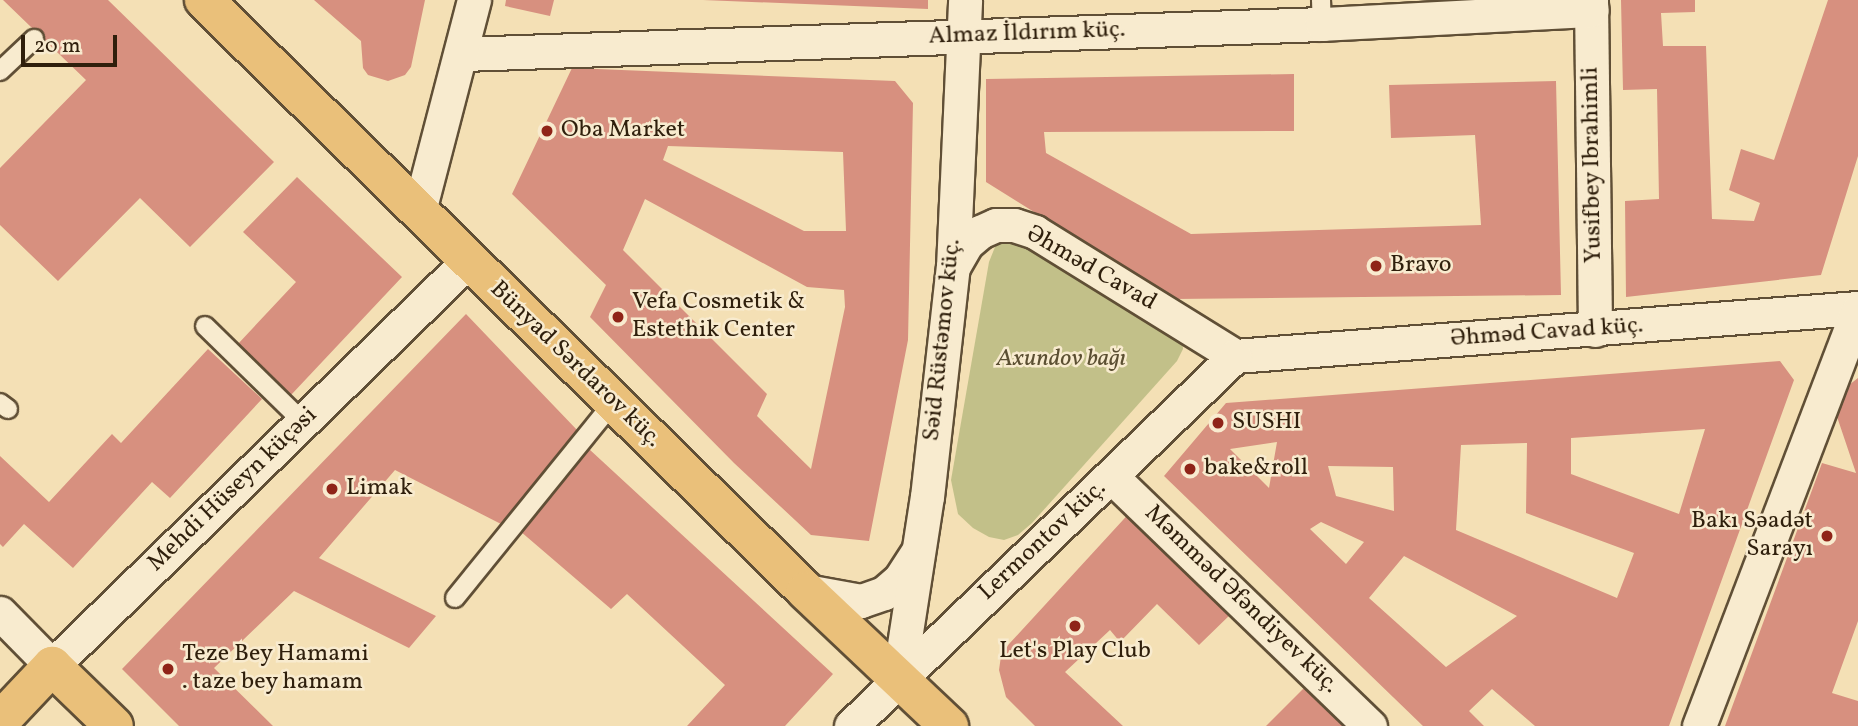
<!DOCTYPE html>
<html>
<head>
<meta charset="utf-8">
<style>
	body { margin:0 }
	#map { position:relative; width:1858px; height:726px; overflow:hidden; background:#f4e0b5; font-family:Vollkorn,serif }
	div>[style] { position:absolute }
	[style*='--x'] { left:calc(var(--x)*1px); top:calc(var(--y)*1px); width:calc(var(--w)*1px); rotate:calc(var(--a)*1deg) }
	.green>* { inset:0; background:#c2c089 }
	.building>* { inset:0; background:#d7907f }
	.roads { filter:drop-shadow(2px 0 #604f36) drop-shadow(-2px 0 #604f36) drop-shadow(0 2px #604f36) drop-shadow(0 -2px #604f36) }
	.lane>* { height:18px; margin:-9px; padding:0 9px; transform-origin:9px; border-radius:9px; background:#f8ebcf }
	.street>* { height:33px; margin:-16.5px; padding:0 16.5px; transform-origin:16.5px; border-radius:16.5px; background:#f8ebcf }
	.primary>* { height:38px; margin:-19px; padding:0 19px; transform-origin:19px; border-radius:19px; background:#eac07a }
	.dots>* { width:19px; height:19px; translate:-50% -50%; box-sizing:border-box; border:4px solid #f8ebcf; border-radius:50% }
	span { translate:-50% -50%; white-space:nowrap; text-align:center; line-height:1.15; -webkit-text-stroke:5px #f8ebcf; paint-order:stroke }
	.street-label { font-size:24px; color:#2f1f0c }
	.poi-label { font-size:24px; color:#2f1f0c }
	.left { translate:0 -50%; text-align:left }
	.right { translate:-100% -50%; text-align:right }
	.park-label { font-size:24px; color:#5b4f32; font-style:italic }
	.scale { position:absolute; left:21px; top:35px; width:96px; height:32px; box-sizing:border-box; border:4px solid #2f1f0c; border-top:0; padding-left:9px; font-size:21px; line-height:24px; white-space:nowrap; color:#2f1f0c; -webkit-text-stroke:5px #f8ebcf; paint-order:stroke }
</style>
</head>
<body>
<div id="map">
	<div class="green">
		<i style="clip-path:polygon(1021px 235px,1182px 338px,1183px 349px,1177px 361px,1032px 523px,1018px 535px,1004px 540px,989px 537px,973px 528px,958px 514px,951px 480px,989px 262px,995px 247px,1005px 237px)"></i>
	</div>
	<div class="building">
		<i style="clip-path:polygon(3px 0,108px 0,274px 162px,190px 247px,140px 198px,58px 281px,0 225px,0 168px,86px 80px)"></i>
		<i style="clip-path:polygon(314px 0,425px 0,411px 67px,405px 75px,388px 81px,368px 75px,363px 68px,361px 41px)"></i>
		<i style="clip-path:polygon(506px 0,554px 0,550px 16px,505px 6px)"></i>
		<i style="clip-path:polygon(703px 0,928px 0,928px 9px)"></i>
		<i style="clip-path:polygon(1621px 0,1695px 0,1695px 12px,1661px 13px,1663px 46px,1706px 46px,1712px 219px,1754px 221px,1760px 203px,1729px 190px,1741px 149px,1774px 160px,1828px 0,1858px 0,1858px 156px,1821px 275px,1626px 297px,1625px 201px,1659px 199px,1657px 89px,1623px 90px)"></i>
		<i style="clip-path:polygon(evenodd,572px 68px,895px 81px,913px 103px,908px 340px,869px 541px,811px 535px,734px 463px,590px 317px,606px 285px,512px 194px,572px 68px,668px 146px,843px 152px,846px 231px,804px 231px,663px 160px,668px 146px,572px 68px,645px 199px,807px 287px,844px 290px,845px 307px,811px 469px,757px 416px,767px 394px,623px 250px,645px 199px)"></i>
		<i style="clip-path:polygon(1294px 74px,1294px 131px,1044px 132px,1046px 153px,1191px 234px,1481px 225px,1475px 135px,1391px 138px,1389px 85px,1556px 81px,1561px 295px,1174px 299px,986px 182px,986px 79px)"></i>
		<i style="clip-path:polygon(297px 177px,402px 277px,291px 395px,237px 345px,296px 282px,243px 232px)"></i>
		<i style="clip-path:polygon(466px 314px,578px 431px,501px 524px,395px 470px,319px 558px,436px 616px,409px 648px,294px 591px,214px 668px,273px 726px,179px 726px,122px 669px)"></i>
		<i style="clip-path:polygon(208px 349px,262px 399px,170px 498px,152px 482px,73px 568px,24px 524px,3px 547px,0 544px,0 456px,49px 502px,112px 434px,121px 443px)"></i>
		<i style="clip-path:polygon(evenodd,1780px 361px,1794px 380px,1669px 726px,1535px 726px,1492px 689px,1469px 711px,1484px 726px,1423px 726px,1164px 476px,1226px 403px,1780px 361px,1705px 429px,1679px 514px,1571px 474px,1571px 438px,1705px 429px,1780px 361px,1277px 442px,1269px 488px,1230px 449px,1277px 442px,1780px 361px,1527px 443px,1526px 513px,1634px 553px,1617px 598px,1456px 530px,1461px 445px,1527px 443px,1780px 361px,1328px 466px,1393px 467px,1394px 511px,1336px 496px,1328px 466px,1780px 361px,1321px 522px,1364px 542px,1346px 564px,1310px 529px,1321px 522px,1780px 361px,1404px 556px,1517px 616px,1446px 667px,1369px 598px,1404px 556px)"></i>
		<i style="clip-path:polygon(1858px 378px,1858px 621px,1832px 693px,1858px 701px,1858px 726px,1725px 726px,1822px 463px,1856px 473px,1831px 399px)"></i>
		<i style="clip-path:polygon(589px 449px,833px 674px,785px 726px,687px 726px,725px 685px,627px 594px,611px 609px,520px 531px)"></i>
		<i style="clip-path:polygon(1134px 508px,1234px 611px,1199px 645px,1157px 604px,1120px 642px,1110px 630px,1065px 672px,1123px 726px,1035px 726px,1006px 697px,999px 670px,1001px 656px,1009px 644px)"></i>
		<i style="clip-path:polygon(1306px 686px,1348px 726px,1266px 726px)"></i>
	</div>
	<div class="roads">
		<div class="lane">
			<i style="--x:1321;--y:0;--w:24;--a:88"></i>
			<i style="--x:0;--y:71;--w:47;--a:-43.3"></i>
			<i style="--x:205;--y:326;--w:137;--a:44.4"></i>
			<i style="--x:0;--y:403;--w:10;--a:37"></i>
			<i style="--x:455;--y:598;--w:251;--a:-51"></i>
		</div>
		<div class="street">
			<i style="--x:1591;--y:0;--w:330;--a:89.3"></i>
			<i style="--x:463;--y:54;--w:860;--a:-2"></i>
			<i style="--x:1322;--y:24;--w:270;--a:-3"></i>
			<i style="--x:419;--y:211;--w:218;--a:-75.4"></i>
			<i style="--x:953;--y:267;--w:28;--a:-60"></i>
			<i style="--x:967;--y:243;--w:17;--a:-40"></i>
			<i style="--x:980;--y:232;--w:17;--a:-24"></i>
			<i style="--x:996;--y:225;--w:18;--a:0"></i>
			<i style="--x:1014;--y:225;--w:22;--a:18"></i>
			<i style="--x:1035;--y:232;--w:235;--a:31.8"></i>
			<i style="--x:1235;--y:356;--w:625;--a:-4.41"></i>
			<i style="--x:1111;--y:476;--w:360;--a:44"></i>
			<i style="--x:806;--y:591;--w:56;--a:10.3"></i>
			<i style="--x:861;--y:601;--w:24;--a:-19"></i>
			<i style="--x:884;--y:593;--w:21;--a:-41"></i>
			<i style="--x:900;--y:579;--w:30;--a:-57"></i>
			<i style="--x:0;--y:613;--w:74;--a:45.5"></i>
			<i style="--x:52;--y:666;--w:581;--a:-44.23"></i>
			<i style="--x:899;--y:677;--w:182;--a:-81.2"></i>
			<i style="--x:927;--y:497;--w:231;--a:-83.6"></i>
			<i style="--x:953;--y:267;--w:267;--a:-87.4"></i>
			<i style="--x:851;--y:726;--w:533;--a:-43.94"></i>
			<i style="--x:1699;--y:726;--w:445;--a:-69.1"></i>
		</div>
		<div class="primary">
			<i style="--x:204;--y:0;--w:844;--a:44.47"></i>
			<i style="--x:806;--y:591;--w:197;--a:43.4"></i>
			<i style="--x:0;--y:721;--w:76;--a:-46.6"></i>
			<i style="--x:52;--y:666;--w:86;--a:44.1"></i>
		</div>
	</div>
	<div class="dots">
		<i style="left:547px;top:131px;background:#8f2418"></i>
		<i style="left:1376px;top:266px;background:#8f2418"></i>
		<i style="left:618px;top:317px;background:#8f2418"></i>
		<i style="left:1218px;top:423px;background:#8f2418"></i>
		<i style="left:1190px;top:469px;background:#8f2418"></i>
		<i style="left:332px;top:489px;background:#8f2418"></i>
		<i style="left:1827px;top:536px;background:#8f2418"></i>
		<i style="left:1075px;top:626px;background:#8f2418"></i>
		<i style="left:168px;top:669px;background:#8f2418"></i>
	</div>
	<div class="street-label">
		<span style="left:1027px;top:34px;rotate:-2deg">Almaz İldırım küç.</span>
		<span style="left:1593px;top:165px;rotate:-91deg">Yusifbey Ibrahimli</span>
		<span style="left:1091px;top:269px;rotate:30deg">Əhməd Cavad</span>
		<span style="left:1547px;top:333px;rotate:-4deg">Əhməd Cavad küç.</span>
		<span style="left:943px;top:340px;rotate:-84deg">Səid Rüstəmov küç.</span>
		<span style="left:575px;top:365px;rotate:44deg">Bünyad Sərdarov küç.</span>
		<span style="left:233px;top:490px;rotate:-44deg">Mehdi Hüseyn küçəsi</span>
		<span style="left:1043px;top:541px;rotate:-43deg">Lermontov küç.</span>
		<span style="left:1241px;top:600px;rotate:44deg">Məmməd Əfəndiyev küç.</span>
	</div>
	<div class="poi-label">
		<span class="left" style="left:561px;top:131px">Oba Market</span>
		<span class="left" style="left:1390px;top:266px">Bravo</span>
		<span class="left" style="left:632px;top:317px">Vefa Cosmetik &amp;<br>Estethik Center</span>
		<span class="left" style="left:1232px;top:423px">SUSHI</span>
		<span class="left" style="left:1204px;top:469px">bake&amp;roll</span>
		<span class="left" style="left:346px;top:489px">Limak</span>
		<span class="right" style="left:1813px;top:536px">Bakı Səadət<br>Sarayı</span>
		<span style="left:1075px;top:652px">Let's Play Club</span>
		<span class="left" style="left:182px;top:669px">Teze Bey Hamami<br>. taze bey hamam</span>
	</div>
	<div class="park-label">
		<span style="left:1061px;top:360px">Axundov bağı</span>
	</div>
	<div class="scale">20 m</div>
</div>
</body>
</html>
